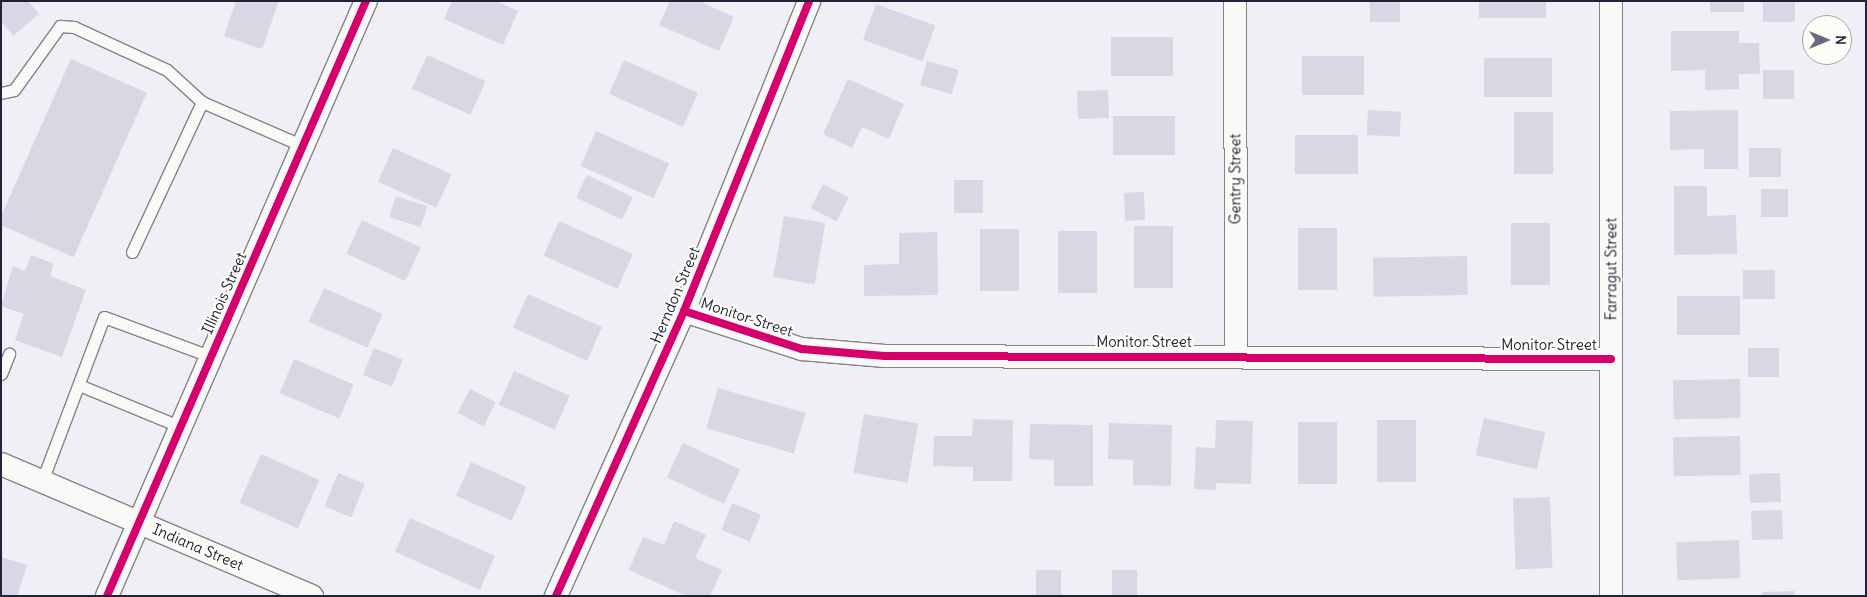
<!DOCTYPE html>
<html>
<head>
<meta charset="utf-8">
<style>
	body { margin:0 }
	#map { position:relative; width:1867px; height:597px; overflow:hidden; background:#f0eff5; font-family:Delius,sans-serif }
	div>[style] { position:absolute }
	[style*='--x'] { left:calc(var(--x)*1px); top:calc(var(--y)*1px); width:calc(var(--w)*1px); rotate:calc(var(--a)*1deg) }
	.building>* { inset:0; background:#d8d7e4; transform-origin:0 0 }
	.roads { filter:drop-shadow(1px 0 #83838a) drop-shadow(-1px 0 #83838a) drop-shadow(0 1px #83838a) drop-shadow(0 -1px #83838a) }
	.lane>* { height:11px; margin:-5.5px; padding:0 5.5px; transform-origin:5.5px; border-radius:5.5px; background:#f9f9f8 }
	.street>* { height:22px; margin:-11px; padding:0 11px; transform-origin:11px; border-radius:11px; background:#f9f9f8 }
	.cycleway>* { height:8px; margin:-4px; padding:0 4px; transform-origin:4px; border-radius:4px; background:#d6006c }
	span { translate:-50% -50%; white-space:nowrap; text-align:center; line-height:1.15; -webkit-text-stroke:4.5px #fdfcf7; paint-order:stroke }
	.street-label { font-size:15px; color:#22223b }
	.frame { position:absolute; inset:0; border:2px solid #22223b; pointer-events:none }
	.north { position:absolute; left:1802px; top:15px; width:50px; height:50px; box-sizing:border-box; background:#fdfcf7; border:1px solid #a5a5ac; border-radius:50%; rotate:90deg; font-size:14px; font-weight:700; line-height:20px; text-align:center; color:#22223b }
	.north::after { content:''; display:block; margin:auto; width:18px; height:22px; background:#6a6a7c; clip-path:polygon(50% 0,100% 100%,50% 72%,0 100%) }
</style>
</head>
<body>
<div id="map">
	<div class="building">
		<i style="clip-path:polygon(1px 1px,28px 1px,39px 14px,13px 36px,1px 21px)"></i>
		<i style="clip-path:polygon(236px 1px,279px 1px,262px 49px,224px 36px)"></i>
		<i style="clip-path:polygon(452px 1px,496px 1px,518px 11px,503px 45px,444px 19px)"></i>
		<i style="clip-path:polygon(670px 1px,699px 1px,734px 17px,719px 51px,659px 25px)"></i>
		<i style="left:1370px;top:1px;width:30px;height:21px"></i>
		<i style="left:1479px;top:1px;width:67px;height:17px"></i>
		<i style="left:1710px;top:1px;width:34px;height:11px"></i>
		<i style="left:1763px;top:1px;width:32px;height:21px"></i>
		<i style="left:876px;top:4px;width:63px;height:38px;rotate:20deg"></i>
		<i style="clip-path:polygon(1671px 31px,1739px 31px,1739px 43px,1759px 43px,1760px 74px,1739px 74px,1739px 89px,1705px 90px,1705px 70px,1671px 71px)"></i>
		<i style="left:1111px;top:37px;width:62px;height:39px"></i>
		<i style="left:427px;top:55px;width:64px;height:37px;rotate:24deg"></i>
		<i style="left:1302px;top:56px;width:62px;height:39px"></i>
		<i style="left:1484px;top:58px;width:68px;height:39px"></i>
		<i style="left:71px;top:59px;width:83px;height:180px;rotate:24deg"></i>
		<i style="left:624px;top:60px;width:81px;height:37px;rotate:24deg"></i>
		<i style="left:927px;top:61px;width:33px;height:25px;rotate:16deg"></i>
		<i style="left:1763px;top:70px;width:31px;height:29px"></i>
		<i style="clip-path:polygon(848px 79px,904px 104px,889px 139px,862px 127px,852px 148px,823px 134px)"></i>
		<i style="left:1108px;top:90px;width:28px;height:31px;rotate:88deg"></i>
		<i style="left:1368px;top:110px;width:33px;height:25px;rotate:3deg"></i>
		<i style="clip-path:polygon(1738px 110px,1738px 169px,1704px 169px,1704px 149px,1670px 150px,1670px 111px)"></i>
		<i style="left:1514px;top:112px;width:39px;height:62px"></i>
		<i style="left:1113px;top:116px;width:62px;height:39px"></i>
		<i style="left:596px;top:131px;width:80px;height:38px;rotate:24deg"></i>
		<i style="left:1295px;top:135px;width:63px;height:39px"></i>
		<i style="left:393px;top:148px;width:64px;height:37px;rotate:24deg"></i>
		<i style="left:1749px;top:148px;width:32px;height:29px"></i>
		<i style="left:587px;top:175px;width:51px;height:25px;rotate:26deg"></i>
		<i style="left:954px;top:180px;width:29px;height:33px"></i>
		<i style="left:823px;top:184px;width:29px;height:27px;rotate:27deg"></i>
		<i style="clip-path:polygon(1674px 186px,1707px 186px,1707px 216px,1736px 215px,1737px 254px,1674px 255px)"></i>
		<i style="left:1761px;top:189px;width:27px;height:28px"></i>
		<i style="left:1144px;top:192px;width:28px;height:20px;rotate:88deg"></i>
		<i style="left:396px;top:196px;width:33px;height:22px;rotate:18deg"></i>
		<i style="left:784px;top:216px;width:42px;height:62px;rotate:10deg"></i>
		<i style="left:362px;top:220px;width:65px;height:37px;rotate:25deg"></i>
		<i style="left:559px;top:221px;width:81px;height:38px;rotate:24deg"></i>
		<i style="left:1550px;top:223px;width:62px;height:39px;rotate:90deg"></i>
		<i style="left:1134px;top:226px;width:39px;height:62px"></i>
		<i style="left:1298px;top:228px;width:39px;height:62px"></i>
		<i style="left:980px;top:229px;width:39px;height:62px"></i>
		<i style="left:1058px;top:231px;width:39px;height:62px"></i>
		<i style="clip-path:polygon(937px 232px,938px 295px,864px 296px,864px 265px,899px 264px,899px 233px)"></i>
		<i style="clip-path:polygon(31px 255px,54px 264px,50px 276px,86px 290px,62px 357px,15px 340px,24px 314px,1px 306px,13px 266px,25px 271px)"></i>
		<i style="left:1467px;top:256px;width:39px;height:94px;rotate:89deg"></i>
		<i style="left:1775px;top:270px;width:29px;height:32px;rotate:90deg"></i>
		<i style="left:324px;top:288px;width:64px;height:37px;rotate:24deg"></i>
		<i style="left:528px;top:294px;width:81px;height:37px;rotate:24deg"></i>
		<i style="left:1740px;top:296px;width:39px;height:63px;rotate:90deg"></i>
		<i style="left:374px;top:348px;width:31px;height:29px;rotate:22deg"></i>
		<i style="left:1748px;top:348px;width:31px;height:29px"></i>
		<i style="left:294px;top:359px;width:65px;height:37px;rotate:23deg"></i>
		<i style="left:514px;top:371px;width:61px;height:37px;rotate:24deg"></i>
		<i style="left:1740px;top:379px;width:39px;height:67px;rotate:89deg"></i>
		<i style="left:718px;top:388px;width:91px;height:42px;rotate:16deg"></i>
		<i style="left:470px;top:389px;width:29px;height:27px;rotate:27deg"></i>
		<i style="left:864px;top:414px;width:55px;height:60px;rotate:10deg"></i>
		<i style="left:1484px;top:418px;width:63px;height:38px;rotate:13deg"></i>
		<i style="clip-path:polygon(973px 419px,1013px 420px,1012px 481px,973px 481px,973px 467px,933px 466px,934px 436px,972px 436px)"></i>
		<i style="clip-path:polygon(1216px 420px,1253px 421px,1251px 484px,1216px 483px,1216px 490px,1194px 489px,1196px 447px,1215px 448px)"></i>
		<i style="left:1377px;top:420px;width:39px;height:62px"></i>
		<i style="left:1298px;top:422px;width:39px;height:62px"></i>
		<i style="clip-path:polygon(1109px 423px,1172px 425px,1171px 486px,1133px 485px,1133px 460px,1108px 459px)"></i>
		<i style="clip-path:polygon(1030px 424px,1093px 425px,1093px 486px,1054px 486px,1054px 460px,1029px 459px)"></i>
		<i style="left:1740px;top:436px;width:39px;height:67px;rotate:89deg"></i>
		<i style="left:683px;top:443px;width:63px;height:38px;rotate:25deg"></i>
		<i style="left:261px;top:454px;width:64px;height:53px;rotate:24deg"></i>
		<i style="left:471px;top:462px;width:61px;height:37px;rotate:24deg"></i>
		<i style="left:338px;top:473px;width:29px;height:36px;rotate:22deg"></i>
		<i style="left:1780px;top:473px;width:29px;height:31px;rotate:88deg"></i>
		<i style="left:1550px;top:497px;width:71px;height:37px;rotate:88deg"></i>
		<i style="left:732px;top:503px;width:31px;height:29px;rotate:22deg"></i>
		<i style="left:1782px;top:510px;width:29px;height:31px;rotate:88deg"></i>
		<i style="left:410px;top:518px;width:93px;height:37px;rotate:24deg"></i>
		<i style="clip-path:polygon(674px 521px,706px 535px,695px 558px,722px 570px,710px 596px,686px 596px,629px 570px,643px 537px,664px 545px)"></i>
		<i style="left:1739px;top:540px;width:38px;height:63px;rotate:88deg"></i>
		<i style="clip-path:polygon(1px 557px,27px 565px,17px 596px,1px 596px)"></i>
		<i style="left:1061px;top:570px;width:26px;height:25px;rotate:90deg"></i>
		<i style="left:1112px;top:570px;width:25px;height:26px"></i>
		<i style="clip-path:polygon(1794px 591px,1794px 596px,1762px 596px,1762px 592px)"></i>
	</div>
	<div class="roads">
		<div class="lane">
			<i style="--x:1;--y:93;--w:13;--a:-13"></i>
			<i style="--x:14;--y:90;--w:79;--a:-54.3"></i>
			<i style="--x:60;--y:26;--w:14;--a:4"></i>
			<i style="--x:74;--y:27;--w:102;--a:24.8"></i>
			<i style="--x:167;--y:70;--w:47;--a:42.4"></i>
			<i style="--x:202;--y:102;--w:110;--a:23.5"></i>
			<i style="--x:132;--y:252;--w:166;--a:-65"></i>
			<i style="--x:1;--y:374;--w:22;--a:-68"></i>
			<i style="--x:79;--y:385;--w:110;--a:22.4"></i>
			<i style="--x:42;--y:481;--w:175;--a:-69.3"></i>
			<i style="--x:104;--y:317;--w:115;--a:20.3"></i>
		</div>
		<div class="street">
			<i style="--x:1235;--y:1;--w:355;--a:89.8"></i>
			<i style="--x:1611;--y:1;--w:595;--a:90"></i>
			<i style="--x:684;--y:311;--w:124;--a:17.9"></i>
			<i style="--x:802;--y:349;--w:83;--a:4.8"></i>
			<i style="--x:885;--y:356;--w:726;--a:0.24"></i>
			<i style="--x:1;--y:464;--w:338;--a:23"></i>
			<i style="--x:107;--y:596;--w:649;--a:-66.48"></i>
			<i style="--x:556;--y:596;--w:312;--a:-65.8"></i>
			<i style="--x:684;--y:311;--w:334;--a:-68"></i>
		</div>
	</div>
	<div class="cycleway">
		<i style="--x:684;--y:311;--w:124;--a:17.9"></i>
		<i style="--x:802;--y:349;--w:83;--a:4.8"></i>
		<i style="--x:885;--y:356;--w:726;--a:0.24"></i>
		<i style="--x:107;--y:596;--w:649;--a:-66.48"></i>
		<i style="--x:556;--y:596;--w:312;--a:-65.8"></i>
		<i style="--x:684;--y:311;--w:334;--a:-68"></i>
	</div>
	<div class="street-label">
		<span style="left:1235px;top:179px;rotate:-90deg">Gentry Street</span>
		<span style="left:1611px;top:269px;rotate:-90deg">Farragut Street</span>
		<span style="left:224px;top:293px;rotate:-66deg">Illinois Street</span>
		<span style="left:675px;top:295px;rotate:-67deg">Herndon Street</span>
		<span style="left:747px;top:317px;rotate:18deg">Monitor Street</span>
		<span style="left:1144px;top:342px">Monitor Street</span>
		<span style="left:1549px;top:345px">Monitor Street</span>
		<span style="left:198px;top:547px;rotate:23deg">Indiana Street</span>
	</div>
	<div class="frame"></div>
	<div class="north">N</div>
</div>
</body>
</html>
